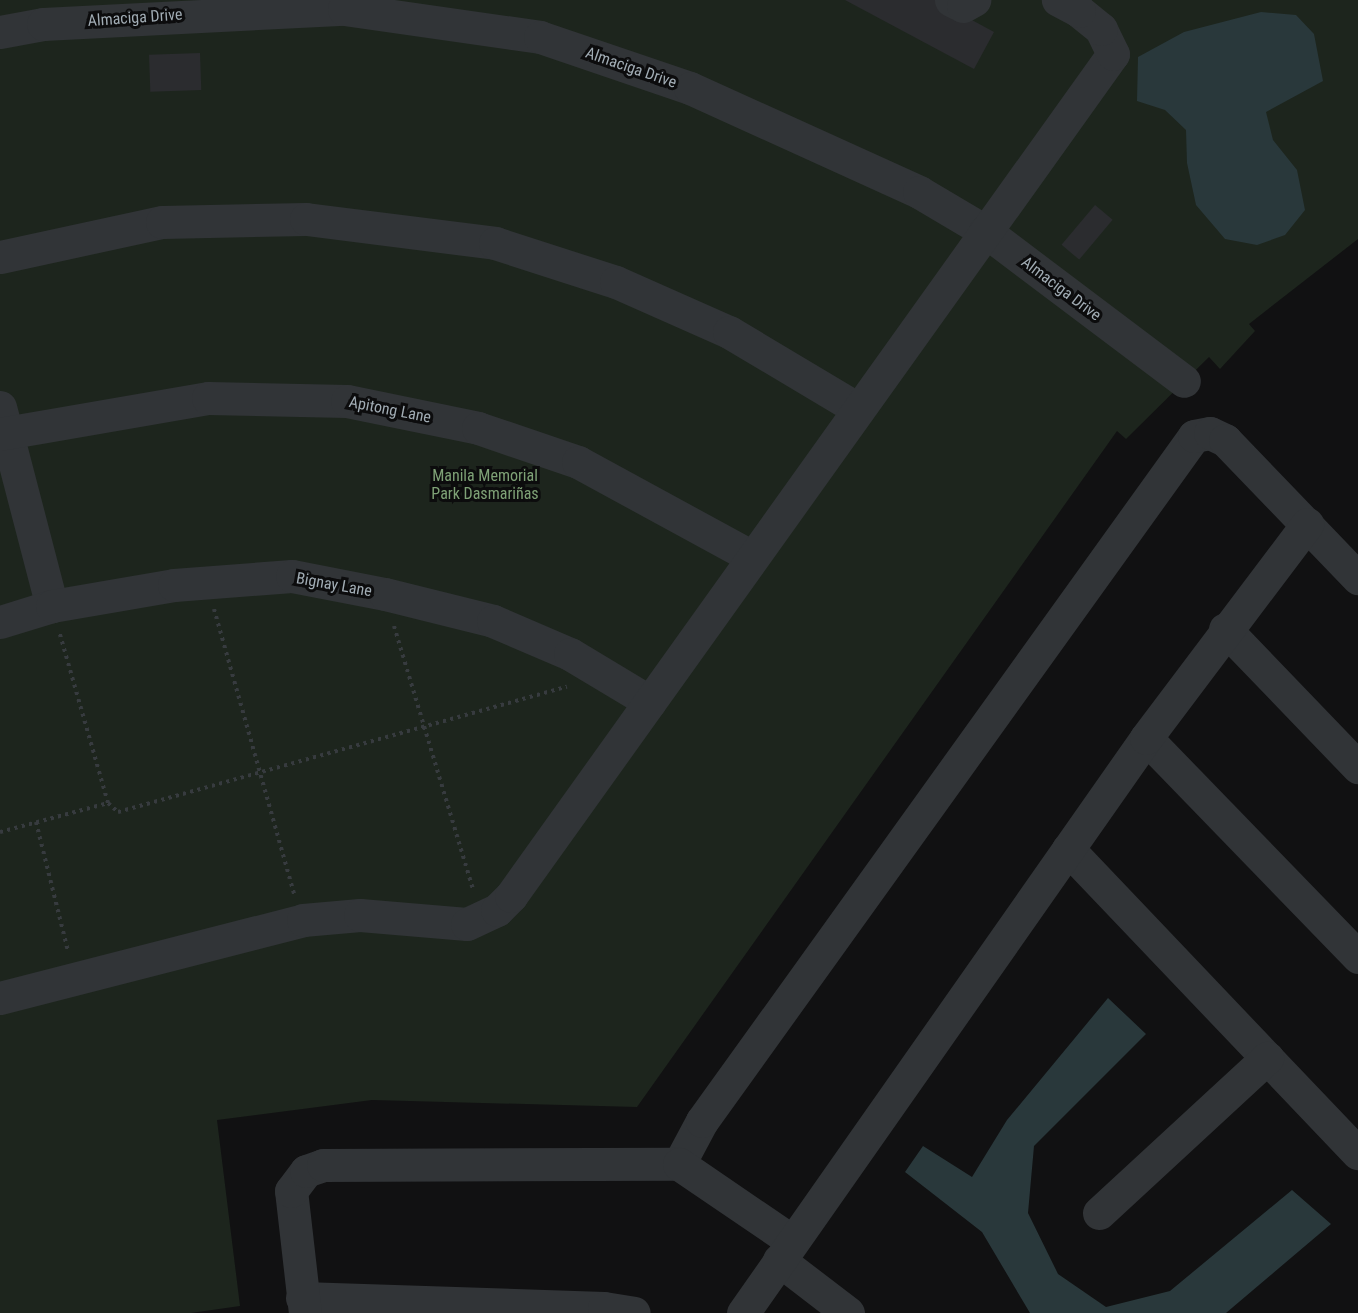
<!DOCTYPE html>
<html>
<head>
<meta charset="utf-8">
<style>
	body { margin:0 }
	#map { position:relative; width:1358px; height:1313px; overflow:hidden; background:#111112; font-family:"Roboto Condensed",sans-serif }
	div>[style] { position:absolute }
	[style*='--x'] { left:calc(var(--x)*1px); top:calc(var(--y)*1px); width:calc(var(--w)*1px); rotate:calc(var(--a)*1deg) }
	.green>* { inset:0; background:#1d251d }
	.water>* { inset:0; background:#29383b }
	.building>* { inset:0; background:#2b2c2f; transform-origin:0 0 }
	.path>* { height:4px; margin-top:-2px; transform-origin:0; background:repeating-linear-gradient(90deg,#373b3f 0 3px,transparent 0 7.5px) }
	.minor>* { height:33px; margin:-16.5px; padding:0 16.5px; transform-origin:16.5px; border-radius:16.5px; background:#313437 }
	span { translate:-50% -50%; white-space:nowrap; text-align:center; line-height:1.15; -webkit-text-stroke:6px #0c0c0d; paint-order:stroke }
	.street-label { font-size:16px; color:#a1acb4 }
	.park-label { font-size:16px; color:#7ea176 }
</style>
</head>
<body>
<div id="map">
	<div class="green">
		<i style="clip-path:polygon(0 0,1358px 0,1358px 239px,1249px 324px,1255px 331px,1220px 369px,1209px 357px,1126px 439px,1117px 431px,637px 1107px,372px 1100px,217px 1120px,240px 1306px,191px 1313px,0 1313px)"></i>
	</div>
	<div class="water">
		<i style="clip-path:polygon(1261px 12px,1296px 15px,1314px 34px,1323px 81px,1266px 112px,1273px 140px,1297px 170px,1305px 210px,1285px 235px,1257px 245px,1225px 239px,1196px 205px,1187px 163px,1186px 130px,1165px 110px,1137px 101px,1138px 57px,1184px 32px)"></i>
		<i style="clip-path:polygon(1108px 998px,1146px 1034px,1034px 1146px,1028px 1213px,1058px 1274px,1106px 1307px,1170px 1291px,1292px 1190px,1331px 1224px,1226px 1313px,1030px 1313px,982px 1232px,905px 1172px,923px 1146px,972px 1177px,1007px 1120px)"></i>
	</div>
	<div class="building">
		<i style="clip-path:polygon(845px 0,935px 0,994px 32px,974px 69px)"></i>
		<i style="left:200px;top:53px;width:37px;height:51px;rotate:88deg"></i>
		<i style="left:1095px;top:205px;width:23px;height:52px;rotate:40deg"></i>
	</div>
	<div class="path">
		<i style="--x:214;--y:609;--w:296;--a:74.3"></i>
		<i style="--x:394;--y:626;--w:275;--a:73.3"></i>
		<i style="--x:108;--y:803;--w:13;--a:42"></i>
		<i style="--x:118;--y:812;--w:466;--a:-15.6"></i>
		<i style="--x:36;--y:822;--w:133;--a:76.1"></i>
		<i style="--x:0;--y:832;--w:112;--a:-15"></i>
		<i style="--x:108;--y:803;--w:176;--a:-105.9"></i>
	</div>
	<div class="minor">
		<i style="--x:951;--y:0;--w:13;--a:27"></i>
		<i style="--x:963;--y:6;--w:13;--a:-29"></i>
		<i style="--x:0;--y:32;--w:44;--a:-10.5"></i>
		<i style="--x:43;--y:24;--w:301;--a:-2.9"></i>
		<i style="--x:344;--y:9;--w:198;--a:8.1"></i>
		<i style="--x:540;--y:37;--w:158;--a:18.8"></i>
		<i style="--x:690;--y:88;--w:252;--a:24.4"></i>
		<i style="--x:919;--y:192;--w:77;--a:30.6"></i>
		<i style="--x:985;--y:231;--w:249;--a:37"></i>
		<i style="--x:0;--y:257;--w:166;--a:-12.2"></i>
		<i style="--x:162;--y:222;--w:144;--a:-1.2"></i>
		<i style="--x:306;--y:219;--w:191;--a:7.2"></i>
		<i style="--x:495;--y:243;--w:127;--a:17.9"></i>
		<i style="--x:616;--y:282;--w:124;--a:23.9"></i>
		<i style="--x:729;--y:332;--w:150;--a:30.8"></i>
		<i style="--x:0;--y:407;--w:206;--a:75.4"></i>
		<i style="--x:0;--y:434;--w:211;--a:-9.8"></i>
		<i style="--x:208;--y:398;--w:139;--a:1.2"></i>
		<i style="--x:347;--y:401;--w:134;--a:11.6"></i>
		<i style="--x:478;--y:428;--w:106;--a:18.8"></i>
		<i style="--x:578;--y:462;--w:198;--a:28.6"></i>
		<i style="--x:0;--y:622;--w:54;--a:-17.1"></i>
		<i style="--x:52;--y:606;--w:124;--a:-9.8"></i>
		<i style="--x:174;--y:585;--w:118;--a:-4.4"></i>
		<i style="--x:292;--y:576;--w:95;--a:11"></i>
		<i style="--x:385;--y:594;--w:111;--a:14"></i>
		<i style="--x:493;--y:621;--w:84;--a:23.2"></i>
		<i style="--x:570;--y:654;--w:93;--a:31"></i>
		<i style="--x:1225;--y:629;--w:192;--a:46.1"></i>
		<i style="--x:1146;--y:738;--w:305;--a:45.9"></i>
		<i style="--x:1068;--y:849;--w:420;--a:46.4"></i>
		<i style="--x:0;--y:998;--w:313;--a:-14.4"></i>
		<i style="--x:303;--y:920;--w:57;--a:-5"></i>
		<i style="--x:360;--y:915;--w:107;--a:4.8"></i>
		<i style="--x:467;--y:924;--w:33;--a:-25"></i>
		<i style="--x:497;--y:910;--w:20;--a:-45"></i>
		<i style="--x:511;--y:896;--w:1035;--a:-54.44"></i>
		<i style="--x:1113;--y:54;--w:28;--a:-116"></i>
		<i style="--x:1101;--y:29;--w:28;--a:-141"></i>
		<i style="--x:1079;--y:11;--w:24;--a:-152"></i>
		<i style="--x:679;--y:1164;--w:49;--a:-61.9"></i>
		<i style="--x:702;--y:1121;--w:843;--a:-54.31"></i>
		<i style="--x:1194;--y:436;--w:16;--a:-11"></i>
		<i style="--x:1210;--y:433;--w:17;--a:25"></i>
		<i style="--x:1225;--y:440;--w:192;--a:46.1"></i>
		<i style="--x:1099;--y:1213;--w:229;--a:-42.7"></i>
		<i style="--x:779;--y:1260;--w:87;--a:37.5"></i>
		<i style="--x:302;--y:1298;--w:302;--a:1.9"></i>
		<i style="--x:604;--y:1308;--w:30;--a:9"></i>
		<i style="--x:305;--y:1313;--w:123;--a:-96.5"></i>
		<i style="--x:291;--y:1191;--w:25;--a:-53"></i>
		<i style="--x:306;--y:1171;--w:18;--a:-19"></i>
		<i style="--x:323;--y:1165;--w:356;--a:-0.2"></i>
		<i style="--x:679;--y:1164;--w:137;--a:34.3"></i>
		<i style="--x:743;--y:1313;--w:702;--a:-54.97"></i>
		<i style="--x:1146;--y:738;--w:268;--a:-53"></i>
	</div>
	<div class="street-label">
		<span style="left:135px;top:18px;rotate:-4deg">Almaciga Drive</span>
		<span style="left:631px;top:68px;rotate:19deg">Almaciga Drive</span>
		<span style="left:1061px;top:289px;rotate:37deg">Almaciga Drive</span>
		<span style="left:390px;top:410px;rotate:11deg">Apitong Lane</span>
		<span style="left:334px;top:585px;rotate:10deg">Bignay Lane</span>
	</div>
	<div class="park-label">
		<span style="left:485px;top:485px">Manila Memorial<br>Park Dasmariñas</span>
	</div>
</div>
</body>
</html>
